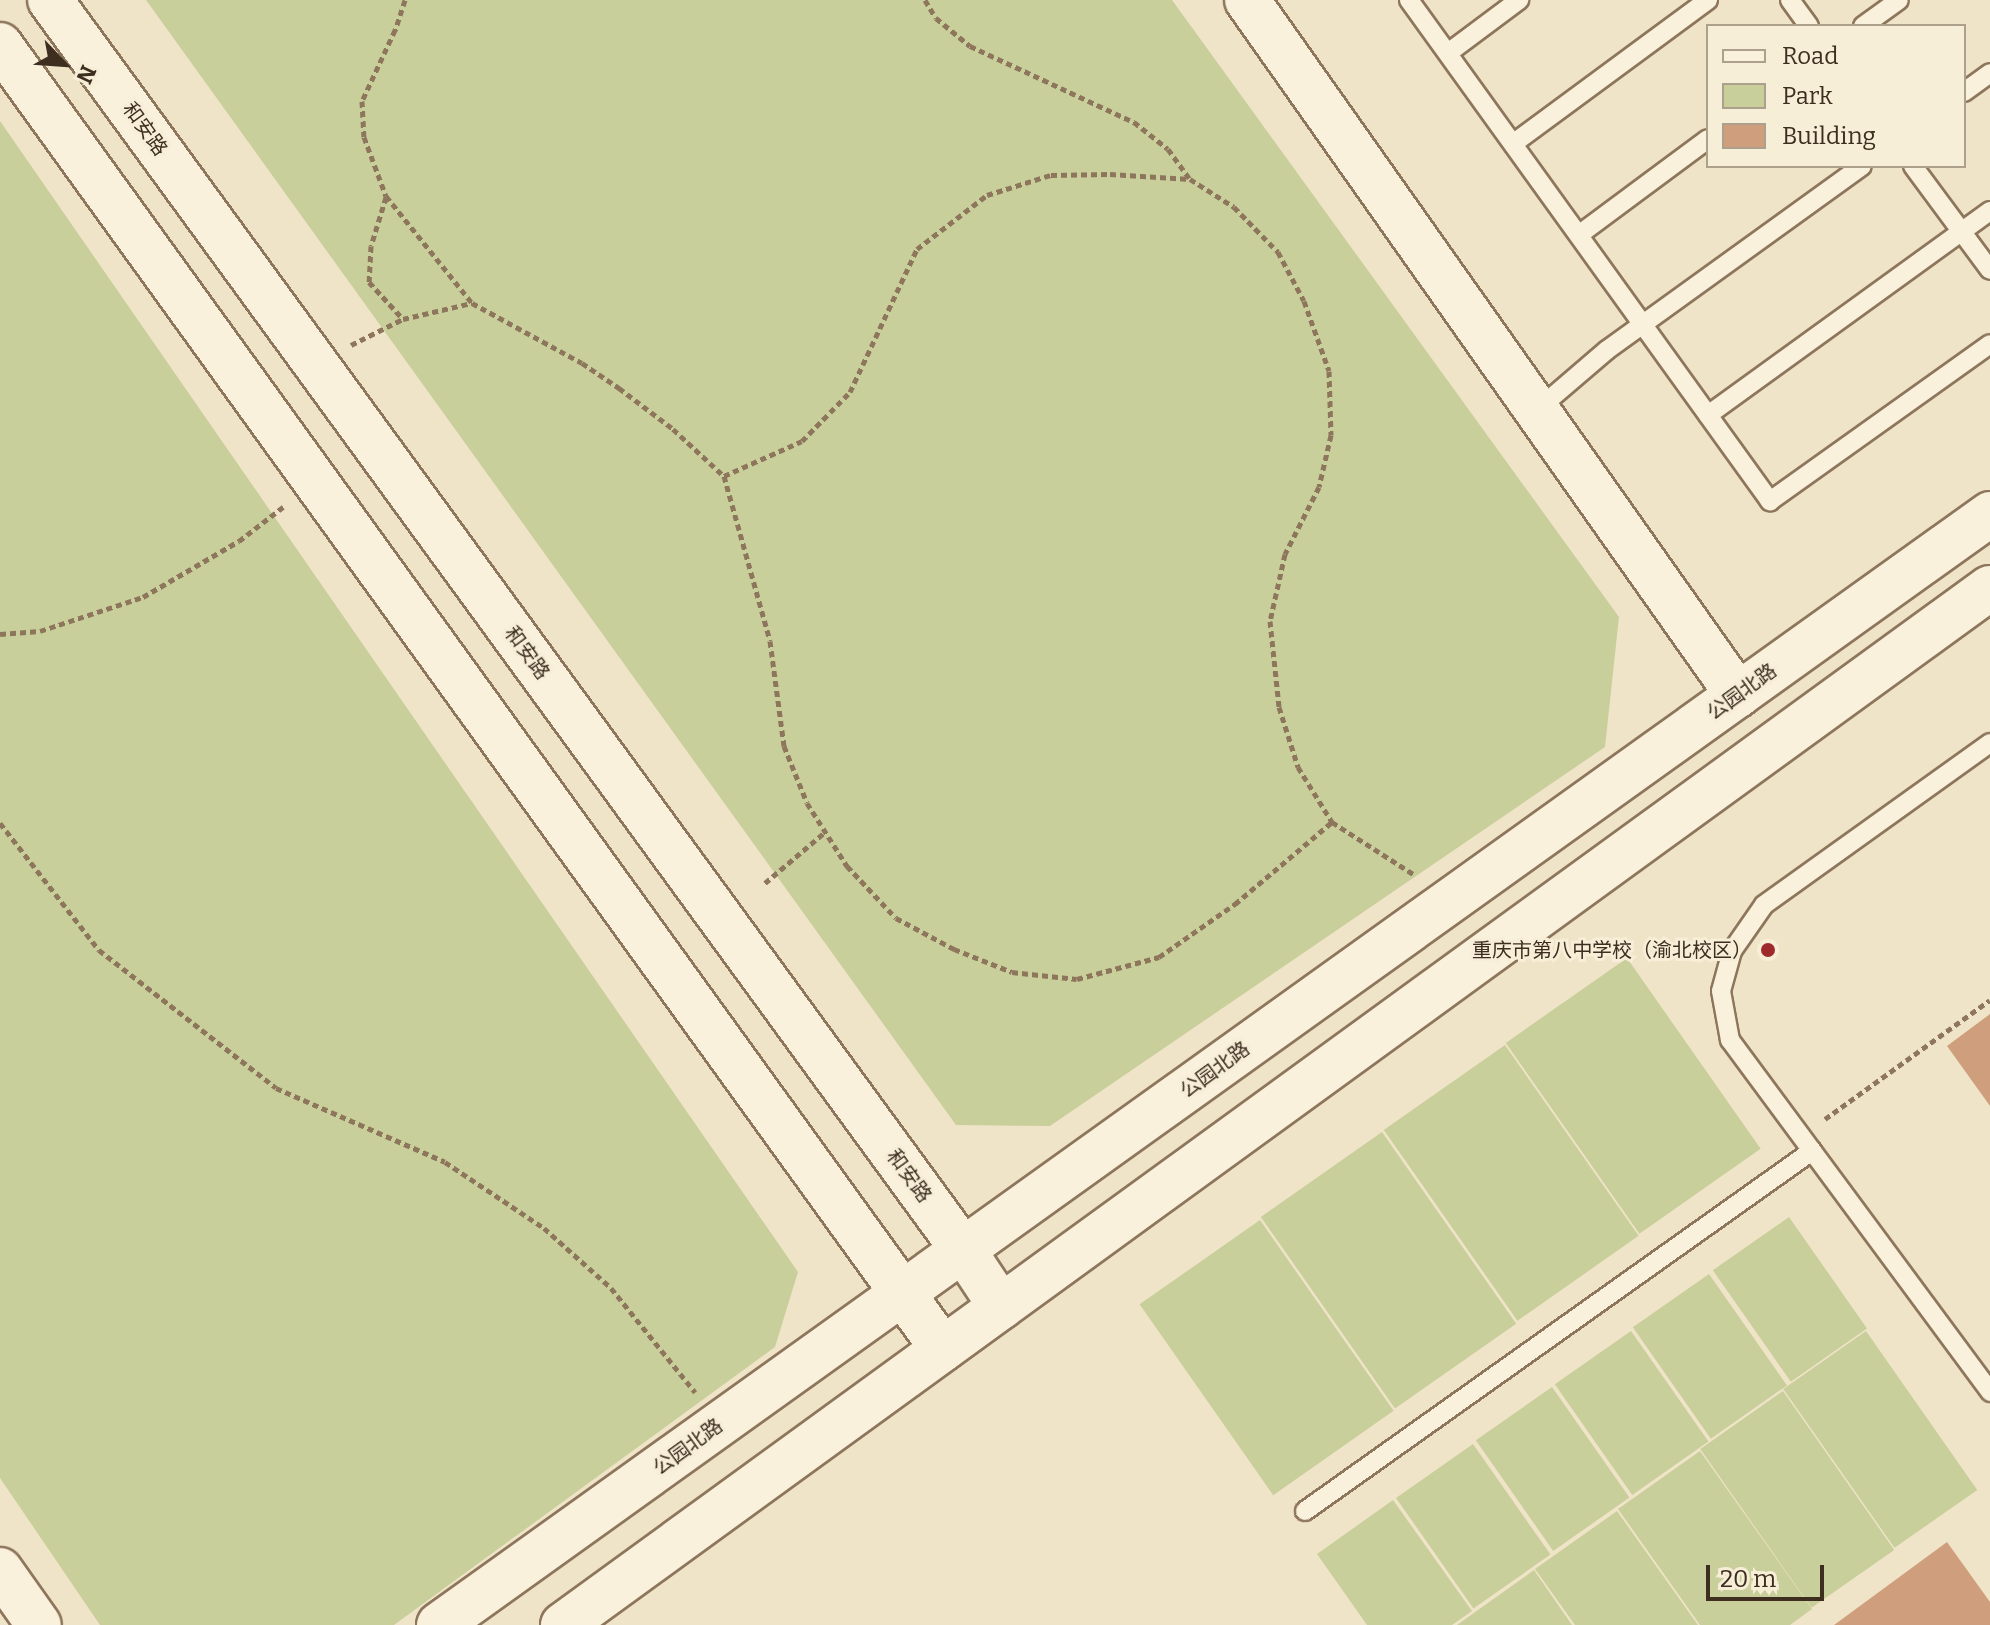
<!DOCTYPE html>
<html>
<head>
<meta charset="utf-8">
<style>
	body { margin:0 }
	#map { position:relative; width:1990px; height:1625px; overflow:hidden; background:#f0e4c8; font-family:Bitter,"Noto Sans SC",serif }
	div>[style] { position:absolute }
	[style*='--x'] { left:calc(var(--x)*1px); top:calc(var(--y)*1px); width:calc(var(--w)*1px); rotate:calc(var(--a)*1deg) }
	.green>* { inset:0; background:#c9cf9b; transform-origin:0 0 }
	.building>* { inset:0; background:#cf9f7d }
	.path>* { height:5px; margin-top:-2.5px; transform-origin:0; background:repeating-linear-gradient(90deg,#8d765c 0 6px,transparent 0 10px) }
	.roads { filter:drop-shadow(2px 0 #8d765c) drop-shadow(-2px 0 #8d765c) drop-shadow(0 2px #8d765c) drop-shadow(0 -2px #8d765c) }
	.lane>* { height:18px; margin:-9px; padding:0 9px; transform-origin:9px; border-radius:9px; background:#faf1dc }
	.secondary>* { height:44px; margin:-22px; padding:0 22px; transform-origin:22px; border-radius:22px; background:#faf1dc }
	.dots>* { width:22px; height:22px; translate:-50% -50%; box-sizing:border-box; border:4px solid #f7eed8; border-radius:50% }
	span { translate:-50% -50%; white-space:nowrap; text-align:center; line-height:1.15; -webkit-text-stroke:6px #f7eed8; paint-order:stroke }
	.street-label { font-size:20px; color:#3d2e20 }
	.poi-label { font-size:20px; color:#3d2e20 }
	.right { translate:-100% -50%; text-align:right }
	.legend { position:absolute; left:1706px; top:24px; width:260px; height:144px; box-sizing:border-box; background:#f7eed8; border:2px solid #ada18e; margin:0; padding:10px 14px; list-style:none; font-size:24px; color:#3d2e20 }
	.legend li { display:flex; align-items:center; gap:16px; height:40px }
	.legend b { width:40px; border:2px solid #ada18e }
	.north { position:absolute; left:24px; top:24px; width:80px; height:80px; -webkit-text-stroke:6px #f7eed8; paint-order:stroke; rotate:115deg; font-size:22px; font-weight:700; line-height:32px; text-align:center; color:#3d2e20 }
	.north::after { content:''; display:block; margin:auto; width:28px; height:36px; background:#3d2e20; clip-path:polygon(50% 0,100% 100%,50% 72%,0 100%) }
	.scale { position:absolute; left:1706px; top:1565px; width:118px; height:36px; box-sizing:border-box; border:4px solid #3d2e20; border-top:0; padding-left:10px; font-size:24px; line-height:28px; white-space:nowrap; color:#3d2e20; -webkit-text-stroke:6px #f7eed8; paint-order:stroke }
</style>
</head>
<body>
<div id="map">
	<div class="green">
		<i style="clip-path:polygon(146px 0,1172px 0,1619px 617px,1605px 747px,1050px 1126px,956px 1125px)"></i>
		<i style="clip-path:polygon(0 121px,798px 1272px,775px 1347px,394px 1625px,100px 1625px,0 1478px)"></i>
		<i style="left:1627px;top:958px;width:233px;height:148px;rotate:55deg"></i>
		<i style="left:1505px;top:1045px;width:233px;height:148px;rotate:55deg"></i>
		<i style="left:1382px;top:1132px;width:234px;height:148px;rotate:55deg"></i>
		<i style="left:1789px;top:1217px;width:136px;height:93px;rotate:55deg"></i>
		<i style="left:1260px;top:1220px;width:233px;height:147px;rotate:55deg"></i>
		<i style="left:1709px;top:1274px;width:136px;height:93px;rotate:55deg"></i>
		<i style="left:1631px;top:1331px;width:135px;height:93px;rotate:55deg"></i>
		<i style="left:1866px;top:1331px;width:194px;height:101px;rotate:55deg"></i>
		<i style="left:1552px;top:1387px;width:135px;height:93px;rotate:55deg"></i>
		<i style="left:1783px;top:1391px;width:194px;height:101px;rotate:55deg"></i>
		<i style="left:1473px;top:1444px;width:135px;height:94px;rotate:55deg"></i>
		<i style="clip-path:polygon(1700px 1451px,1812px 1609px,1790px 1625px,1700px 1625px,1618px 1509px)"></i>
		<i style="clip-path:polygon(1393px 1500px,1472px 1611px,1452px 1625px,1367px 1625px,1317px 1554px)"></i>
		<i style="clip-path:polygon(1617px 1511px,1698px 1625px,1575px 1625px,1535px 1569px)"></i>
		<i style="clip-path:polygon(1534px 1570px,1572px 1625px,1457px 1625px)"></i>
	</div>
	<div class="building">
		<i style="clip-path:polygon(1990px 1014px,1990px 1106px,1947px 1046px)"></i>
		<i style="clip-path:polygon(1947px 1542px,1990px 1602px,1990px 1625px,1834px 1625px)"></i>
	</div>
	<div class="path">
		<i style="--x:405;--y:0;--w:32;--a:108"></i>
		<i style="--x:395;--y:30;--w:78;--a:114.9"></i>
		<i style="--x:362;--y:101;--w:36;--a:87"></i>
		<i style="--x:364;--y:137;--w:63;--a:69.6"></i>
		<i style="--x:386;--y:196;--w:137;--a:51.2"></i>
		<i style="--x:925;--y:0;--w:21;--a:59"></i>
		<i style="--x:936;--y:18;--w:44;--a:39.5"></i>
		<i style="--x:970;--y:46;--w:181;--a:24.9"></i>
		<i style="--x:1134;--y:122;--w:43;--a:38.5"></i>
		<i style="--x:1168;--y:149;--w:36;--a:54"></i>
		<i style="--x:386;--y:197;--w:51;--a:107"></i>
		<i style="--x:371;--y:246;--w:36;--a:93"></i>
		<i style="--x:369;--y:282;--w:50;--a:47.4"></i>
		<i style="--x:351;--y:345;--w:58;--a:-26.6"></i>
		<i style="--x:403;--y:319;--w:71;--a:-13.1"></i>
		<i style="--x:472;--y:303;--w:125;--a:28.6"></i>
		<i style="--x:582;--y:363;--w:45;--a:34"></i>
		<i style="--x:619;--y:388;--w:68;--a:37.2"></i>
		<i style="--x:673;--y:429;--w:69;--a:42.7"></i>
		<i style="--x:724;--y:476;--w:85;--a:-24.2"></i>
		<i style="--x:802;--y:441;--w:69;--a:-45.6"></i>
		<i style="--x:850;--y:392;--w:158;--a:-64.9"></i>
		<i style="--x:917;--y:249;--w:88;--a:-37.6"></i>
		<i style="--x:987;--y:195;--w:67;--a:-17.4"></i>
		<i style="--x:1051;--y:175;--w:59;--a:-1"></i>
		<i style="--x:1110;--y:174;--w:80;--a:3.6"></i>
		<i style="--x:1190;--y:179;--w:52;--a:32.5"></i>
		<i style="--x:1234;--y:207;--w:63;--a:45.6"></i>
		<i style="--x:1278;--y:252;--w:55;--a:62"></i>
		<i style="--x:1304;--y:301;--w:74;--a:70.3"></i>
		<i style="--x:1329;--y:371;--w:64;--a:88.2"></i>
		<i style="--x:1331;--y:435;--w:53;--a:103"></i>
		<i style="--x:1319;--y:487;--w:75;--a:116.9"></i>
		<i style="--x:1285;--y:554;--w:69;--a:102.6"></i>
		<i style="--x:1270;--y:621;--w:86;--a:84"></i>
		<i style="--x:1279;--y:707;--w:63;--a:72.4"></i>
		<i style="--x:1298;--y:767;--w:65;--a:58.3"></i>
		<i style="--x:1332;--y:822;--w:98;--a:32.6"></i>
		<i style="--x:724;--y:476;--w:171;--a:74.4"></i>
		<i style="--x:770;--y:641;--w:106;--a:82.4"></i>
		<i style="--x:784;--y:746;--w:61;--a:68"></i>
		<i style="--x:807;--y:803;--w:75;--a:57.6"></i>
		<i style="--x:847;--y:866;--w:71;--a:46.7"></i>
		<i style="--x:896;--y:918;--w:66;--a:28.1"></i>
		<i style="--x:954;--y:949;--w:62;--a:21.6"></i>
		<i style="--x:1012;--y:972;--w:65;--a:6.1"></i>
		<i style="--x:1077;--y:979;--w:85;--a:-15"></i>
		<i style="--x:1159;--y:957;--w:93;--a:-34.9"></i>
		<i style="--x:1235;--y:904;--w:127;--a:-40.2"></i>
		<i style="--x:0;--y:634;--w:40;--a:-4.3"></i>
		<i style="--x:40;--y:631;--w:108;--a:-18.3"></i>
		<i style="--x:143;--y:597;--w:111;--a:-30.3"></i>
		<i style="--x:239;--y:541;--w:56;--a:-37.7"></i>
		<i style="--x:0;--y:823;--w:161;--a:52.1"></i>
		<i style="--x:99;--y:950;--w:224;--a:37.9"></i>
		<i style="--x:276;--y:1088;--w:184;--a:23.6"></i>
		<i style="--x:445;--y:1162;--w:119;--a:33.7"></i>
		<i style="--x:544;--y:1228;--w:90;--a:41.8"></i>
		<i style="--x:611;--y:1288;--w:134;--a:51.1"></i>
		<i style="--x:765;--y:883;--w:79;--a:-40.4"></i>
		<i style="--x:1825;--y:1119;--w:203;--a:-35.8"></i>
	</div>
	<div class="roads">
		<div class="lane">
			<i style="--x:1409;--y:0;--w:618;--a:54.23"></i>
			<i style="--x:1770;--y:501;--w:270;--a:-35.5"></i>
			<i style="--x:1790;--y:0;--w:32;--a:54"></i>
			<i style="--x:1863;--y:26;--w:44;--a:-35.8"></i>
			<i style="--x:1448;--y:53;--w:89;--a:-36.7"></i>
			<i style="--x:1964;--y:92;--w:32;--a:-36"></i>
			<i style="--x:1514;--y:143;--w:241;--a:-36.4"></i>
			<i style="--x:1913;--y:166;--w:129;--a:53.5"></i>
			<i style="--x:1580;--y:234;--w:159;--a:-36.6"></i>
			<i style="--x:1537;--y:410;--w:92;--a:-40.6"></i>
			<i style="--x:1607;--y:350;--w:314;--a:-35.8"></i>
			<i style="--x:1708;--y:415;--w:348;--a:-35.9"></i>
			<i style="--x:1990;--y:743;--w:278;--a:144.4"></i>
			<i style="--x:1764;--y:905;--w:56;--a:124.8"></i>
			<i style="--x:1732;--y:951;--w:41;--a:105.4"></i>
			<i style="--x:1721;--y:991;--w:50;--a:79.6"></i>
			<i style="--x:1730;--y:1040;--w:438;--a:53.5"></i>
			<i style="--x:1305;--y:1511;--w:622;--a:-35.38"></i>
		</div>
		<div class="secondary">
			<i style="--x:50;--y:0;--w:1549;--a:53.85"></i>
			<i style="--x:964;--y:1251;--w:67;--a:56.5"></i>
			<i style="--x:1247;--y:0;--w:851;--a:54.76"></i>
			<i style="--x:0;--y:45;--w:1609;--a:54.13"></i>
			<i style="--x:0;--y:1570;--w:67;--a:54.7"></i>
			<i style="--x:439;--y:1625;--w:1908;--a:-35.61"></i>
			<i style="--x:563;--y:1625;--w:1764;--a:-36.01"></i>
		</div>
	</div>
	<div class="dots">
		<i style="left:1768px;top:950px;background:#9e2a2b"></i>
	</div>
	<div class="street-label">
		<span style="left:145px;top:129px;rotate:54deg">和安路</span>
		<span style="left:527px;top:653px;rotate:54deg">和安路</span>
		<span style="left:1742px;top:692px;rotate:-36deg">公园北路</span>
		<span style="left:1215px;top:1070px;rotate:-36deg">公园北路</span>
		<span style="left:909px;top:1176px;rotate:54deg">和安路</span>
		<span style="left:688px;top:1447px;rotate:-36deg">公园北路</span>
	</div>
	<div class="poi-label">
		<span class="right" style="left:1752px;top:950px">重庆市第八中学校（渝北校区）</span>
	</div>
	<ul class="legend">
	<li><b style="height:10px;background:#faf1dc"></b>Road</li>
	<li><b style="height:22px;background:#c9cf9b"></b>Park</li>
	<li><b style="height:22px;background:#cf9f7d"></b>Building</li>
	</ul>
	<div class="north">N</div>
	<div class="scale">20 m</div>
</div>
</body>
</html>
